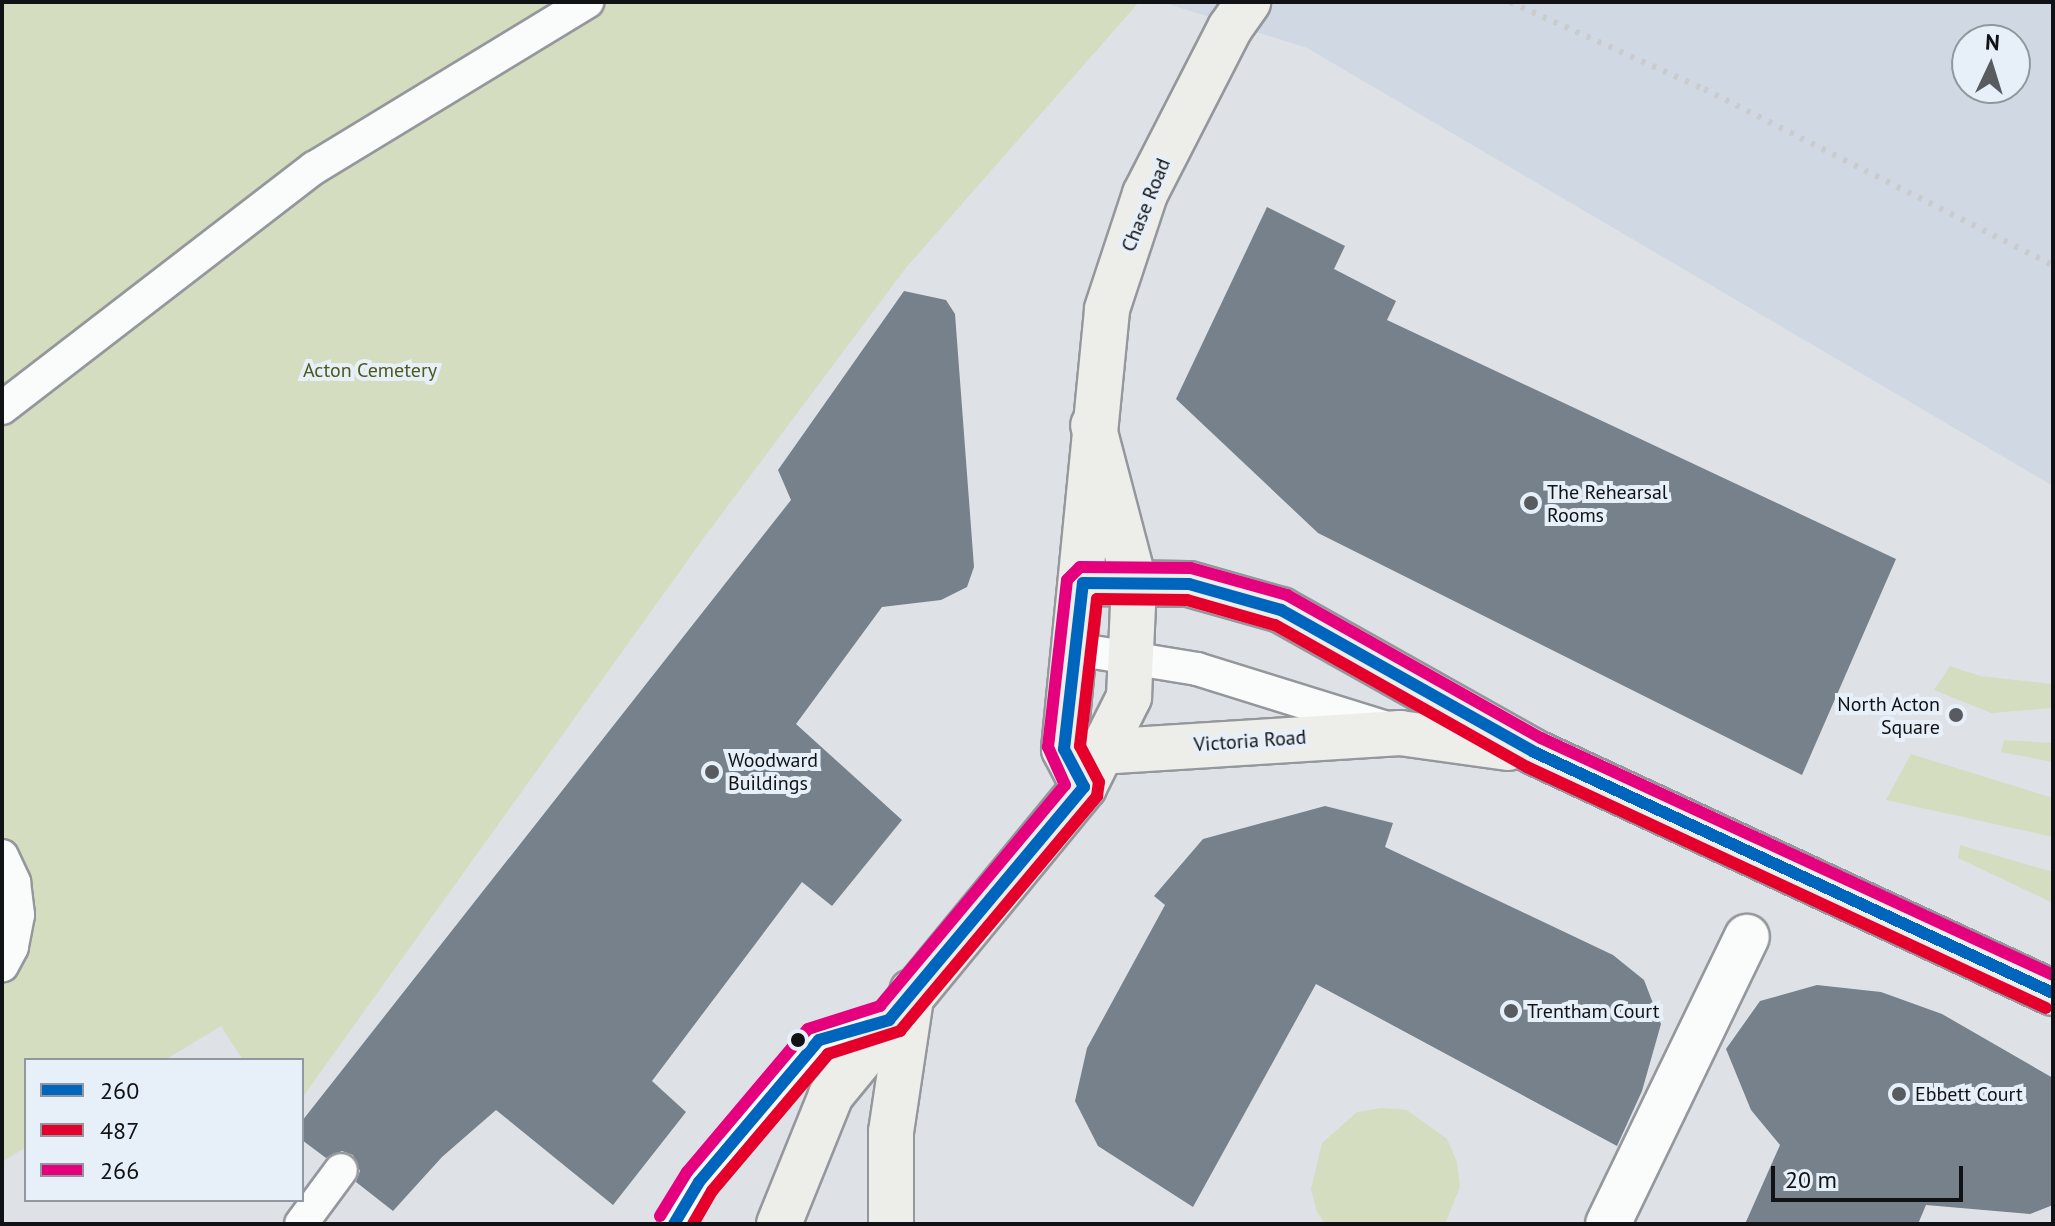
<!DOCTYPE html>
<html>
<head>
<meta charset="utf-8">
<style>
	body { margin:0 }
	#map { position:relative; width:2055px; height:1226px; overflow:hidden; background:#dee2e7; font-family:"PT Sans",sans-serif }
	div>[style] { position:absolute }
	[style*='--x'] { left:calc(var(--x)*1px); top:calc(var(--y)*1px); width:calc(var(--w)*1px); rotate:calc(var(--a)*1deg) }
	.built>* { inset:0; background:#d0d8e3 }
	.green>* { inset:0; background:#d4ddbf }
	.building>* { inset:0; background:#76818b }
	.roads { filter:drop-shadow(2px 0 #94979b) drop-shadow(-2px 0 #94979b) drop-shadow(0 2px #94979b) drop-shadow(0 -2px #94979b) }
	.lane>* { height:32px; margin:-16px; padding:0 16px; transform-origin:16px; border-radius:16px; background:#fafbfb }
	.street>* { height:44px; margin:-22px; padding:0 22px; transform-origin:22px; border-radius:22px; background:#fafbfb }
	.secondary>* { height:44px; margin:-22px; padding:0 22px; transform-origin:22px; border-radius:22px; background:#ededea }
	.rail>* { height:6px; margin-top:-3px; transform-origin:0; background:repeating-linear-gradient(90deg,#cacbcd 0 4px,transparent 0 12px) }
	.bus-1>* { height:12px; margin:-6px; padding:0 6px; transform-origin:6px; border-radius:6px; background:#0065bd }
	.bus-2>* { height:12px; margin:-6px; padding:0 6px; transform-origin:6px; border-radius:6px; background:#e4002b }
	.bus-3>* { height:12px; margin:-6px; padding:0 6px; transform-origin:6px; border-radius:6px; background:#e5007d }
	.dots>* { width:22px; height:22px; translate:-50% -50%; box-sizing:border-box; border:4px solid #e7eff8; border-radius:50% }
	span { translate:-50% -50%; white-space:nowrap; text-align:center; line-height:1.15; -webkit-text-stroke:8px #e7eff8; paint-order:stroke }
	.street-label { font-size:20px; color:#101216 }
	.park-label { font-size:20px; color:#4d591c }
	.poi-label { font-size:20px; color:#101216 }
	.left { translate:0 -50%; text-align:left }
	.right { translate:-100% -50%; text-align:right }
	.frame { position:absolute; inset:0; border:4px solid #101216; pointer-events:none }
	.legend { position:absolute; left:24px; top:1058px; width:280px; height:144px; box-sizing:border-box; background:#e7eff8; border:2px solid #91979e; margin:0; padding:10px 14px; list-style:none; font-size:24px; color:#101216 }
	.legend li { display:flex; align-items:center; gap:16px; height:40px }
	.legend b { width:40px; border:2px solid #91979e }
	.north { position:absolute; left:1951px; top:24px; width:80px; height:80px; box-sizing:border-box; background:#e7eff8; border:2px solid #91979e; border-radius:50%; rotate:4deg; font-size:22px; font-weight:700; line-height:32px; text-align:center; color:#101216 }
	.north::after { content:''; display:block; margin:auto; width:28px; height:36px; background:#585b5f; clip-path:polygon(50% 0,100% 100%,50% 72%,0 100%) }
	.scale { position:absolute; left:1771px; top:1166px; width:192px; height:36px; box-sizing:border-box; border:4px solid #101216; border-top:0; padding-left:10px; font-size:24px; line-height:28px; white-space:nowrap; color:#101216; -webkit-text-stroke:6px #e7eff8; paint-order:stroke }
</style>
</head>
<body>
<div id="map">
	<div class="built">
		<i style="clip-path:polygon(evenodd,1162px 2px,2053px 2px,2053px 486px,1307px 48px,1162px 2px,1967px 40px,2015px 40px,2015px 88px,1967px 88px,1967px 40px)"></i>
	</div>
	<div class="green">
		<i style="clip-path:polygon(2px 2px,1139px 2px,905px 269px,703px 539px,302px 1098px,302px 1060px,243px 1060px,221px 1026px,165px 1060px,26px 1060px,26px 1147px,2px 1162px)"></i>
		<i style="clip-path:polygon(1950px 666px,1980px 676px,2053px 684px,2053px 708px,1991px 713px,1934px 690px)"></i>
		<i style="clip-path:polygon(2004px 740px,2053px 743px,2053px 762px,2001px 752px)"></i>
		<i style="clip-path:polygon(1911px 754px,2053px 798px,2053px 837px,1886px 800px)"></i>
		<i style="clip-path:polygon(1960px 845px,2053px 872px,2053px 903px,1958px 858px)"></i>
		<i style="clip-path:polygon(1381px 1108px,1407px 1110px,1447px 1139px,1457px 1162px,1460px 1187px,1445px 1224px,1325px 1224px,1317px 1212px,1311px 1189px,1322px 1143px,1357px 1112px)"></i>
	</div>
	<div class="building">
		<i style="clip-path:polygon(1267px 207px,1345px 246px,1334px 269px,1396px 301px,1387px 320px,1896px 559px,1802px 775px,1318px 533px,1176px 399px)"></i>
		<i style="clip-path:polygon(904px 291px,946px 300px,955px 314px,974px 567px,967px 587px,941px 600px,882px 607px,796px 724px,902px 820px,832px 906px,802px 882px,652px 1081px,686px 1112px,613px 1205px,496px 1110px,442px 1157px,393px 1211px,356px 1182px,360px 1171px,353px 1155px,342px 1151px,326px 1158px,302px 1140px,302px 1121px,791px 500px,778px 470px)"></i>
		<i style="clip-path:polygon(1325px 806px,1393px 823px,1385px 847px,1613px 955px,1644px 980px,1661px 1024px,1642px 1091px,1617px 1146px,1316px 984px,1193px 1207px,1098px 1146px,1075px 1101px,1087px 1048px,1165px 905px,1154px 896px,1203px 839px)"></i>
		<i style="clip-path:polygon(1817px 985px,1881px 992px,1942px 1014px,2053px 1078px,2053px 1205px,2030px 1214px,1926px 1205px,1918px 1224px,1745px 1224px,1780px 1145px,1751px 1110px,1726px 1049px,1760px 1001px)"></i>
	</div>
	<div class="roads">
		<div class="lane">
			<i style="--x:2;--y:408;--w:394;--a:-37.6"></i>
			<i style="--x:314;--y:168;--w:320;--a:-31.3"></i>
			<i style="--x:1075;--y:649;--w:124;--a:9.3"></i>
			<i style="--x:1197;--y:669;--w:198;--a:17.3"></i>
			<i style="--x:2;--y:856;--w:29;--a:65"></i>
			<i style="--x:14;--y:882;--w:33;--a:83"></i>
			<i style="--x:18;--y:915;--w:33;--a:101"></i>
			<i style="--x:12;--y:947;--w:21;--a:118"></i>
			<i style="--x:301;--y:1224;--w:67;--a:-53.5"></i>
			<i style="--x:674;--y:1224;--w:49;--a:-59.2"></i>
			<i style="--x:699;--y:1182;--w:186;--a:-49.8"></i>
			<i style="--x:819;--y:1040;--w:73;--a:-15.9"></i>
		</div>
		<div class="street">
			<i style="--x:1608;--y:1224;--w:319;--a:-64.2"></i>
		</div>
		<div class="secondary">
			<i style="--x:1083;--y:583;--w:106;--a:0.5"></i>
			<i style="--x:1189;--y:584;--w:96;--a:15.8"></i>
			<i style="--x:1281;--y:610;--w:290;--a:29.3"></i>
			<i style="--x:1534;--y:752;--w:572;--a:24.91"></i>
			<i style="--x:1099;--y:752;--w:302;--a:-3.6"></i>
			<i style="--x:1400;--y:733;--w:109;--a:7.9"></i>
			<i style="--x:1084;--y:787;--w:43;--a:-117.8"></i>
			<i style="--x:1064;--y:749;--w:442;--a:-84.4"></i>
			<i style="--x:1107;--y:309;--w:121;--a:-71.7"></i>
			<i style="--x:1145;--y:194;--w:186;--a:-62.9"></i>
			<i style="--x:1230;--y:28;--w:32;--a:-55"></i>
			<i style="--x:779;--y:1224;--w:139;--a:-68"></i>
			<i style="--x:831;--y:1095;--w:399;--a:-50.6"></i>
			<i style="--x:1084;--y:787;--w:101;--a:-63.4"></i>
			<i style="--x:1129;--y:697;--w:116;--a:-87.5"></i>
			<i style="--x:1134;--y:581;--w:161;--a:-104.7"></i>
			<i style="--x:891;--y:1224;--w:92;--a:-90"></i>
			<i style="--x:891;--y:1132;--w:142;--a:-81.5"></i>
		</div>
	</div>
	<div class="rail">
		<i style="--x:1510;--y:2;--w:213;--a:24.2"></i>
		<i style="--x:1704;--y:89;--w:391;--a:26.8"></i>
	</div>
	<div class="bus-1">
		<i style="--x:674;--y:1224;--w:49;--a:-59.2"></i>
		<i style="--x:699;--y:1182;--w:186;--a:-49.8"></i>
		<i style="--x:819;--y:1040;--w:73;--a:-15.9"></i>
		<i style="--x:889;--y:1020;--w:304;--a:-50.1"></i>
		<i style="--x:1084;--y:787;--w:43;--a:-117.8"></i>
		<i style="--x:1064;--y:749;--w:167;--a:-83.5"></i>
		<i style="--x:1083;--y:583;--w:106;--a:0.5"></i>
		<i style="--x:1189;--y:584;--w:96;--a:15.8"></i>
		<i style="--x:1281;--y:610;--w:290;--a:29.3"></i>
		<i style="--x:1534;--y:752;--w:572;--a:24.91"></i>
	</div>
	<div class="bus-2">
		<i style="--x:693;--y:1224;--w:38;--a:-60"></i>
		<i style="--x:712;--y:1191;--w:180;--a:-49.7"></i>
		<i style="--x:828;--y:1054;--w:76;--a:-17.7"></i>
		<i style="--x:900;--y:1031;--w:307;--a:-50"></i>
		<i style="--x:1097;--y:796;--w:14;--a:-82"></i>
		<i style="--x:1099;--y:782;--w:41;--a:-117.8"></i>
		<i style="--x:1080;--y:746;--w:148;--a:-83.4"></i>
		<i style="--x:1097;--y:599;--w:90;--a:0.6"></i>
		<i style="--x:1187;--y:600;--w:91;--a:15.9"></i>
		<i style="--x:1275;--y:625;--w:289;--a:29.4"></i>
		<i style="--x:1527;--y:767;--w:572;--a:24.91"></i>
	</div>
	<div class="bus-3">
		<i style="--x:660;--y:1216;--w:52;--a:-58.5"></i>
		<i style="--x:687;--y:1172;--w:187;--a:-49.8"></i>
		<i style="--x:808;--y:1029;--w:76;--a:-17.7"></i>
		<i style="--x:880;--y:1006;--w:288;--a:-50.1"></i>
		<i style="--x:1065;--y:785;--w:42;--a:-114.1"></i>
		<i style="--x:1048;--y:747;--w:168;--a:-83.5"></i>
		<i style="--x:1067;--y:580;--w:18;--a:-45"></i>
		<i style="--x:1080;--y:567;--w:111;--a:0.5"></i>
		<i style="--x:1191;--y:568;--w:100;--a:15.7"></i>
		<i style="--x:1287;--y:595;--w:291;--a:29.4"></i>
		<i style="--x:1541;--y:738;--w:564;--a:24.84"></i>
	</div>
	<div class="dots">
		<i style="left:1531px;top:503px;background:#585b5f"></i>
		<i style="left:1956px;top:715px;background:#585b5f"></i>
		<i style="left:712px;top:772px;background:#585b5f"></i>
		<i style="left:1511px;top:1011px;background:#585b5f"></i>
		<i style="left:798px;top:1040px;background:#101216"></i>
		<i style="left:1899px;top:1094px;background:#585b5f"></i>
	</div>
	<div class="street-label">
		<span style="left:1146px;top:205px;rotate:-68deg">Chase Road</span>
		<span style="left:1250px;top:741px;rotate:-4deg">Victoria Road</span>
	</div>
	<div class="park-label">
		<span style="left:370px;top:370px">Acton Cemetery</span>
	</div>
	<div class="poi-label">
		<span class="left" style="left:1547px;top:504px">The Rehearsal<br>Rooms</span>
		<span class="right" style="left:1940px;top:716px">North Acton<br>Square</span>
		<span class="left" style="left:728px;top:772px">Woodward<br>Buildings</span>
		<span class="left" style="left:1527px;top:1011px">Trentham Court</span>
		<span class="left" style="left:1915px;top:1094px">Ebbett Court</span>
	</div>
	<div class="frame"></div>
	<ul class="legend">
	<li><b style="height:10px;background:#0065bd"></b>260</li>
	<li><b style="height:10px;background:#e4002b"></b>487</li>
	<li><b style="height:10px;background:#e5007d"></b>266</li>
	</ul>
	<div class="north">N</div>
	<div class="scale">20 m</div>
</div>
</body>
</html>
